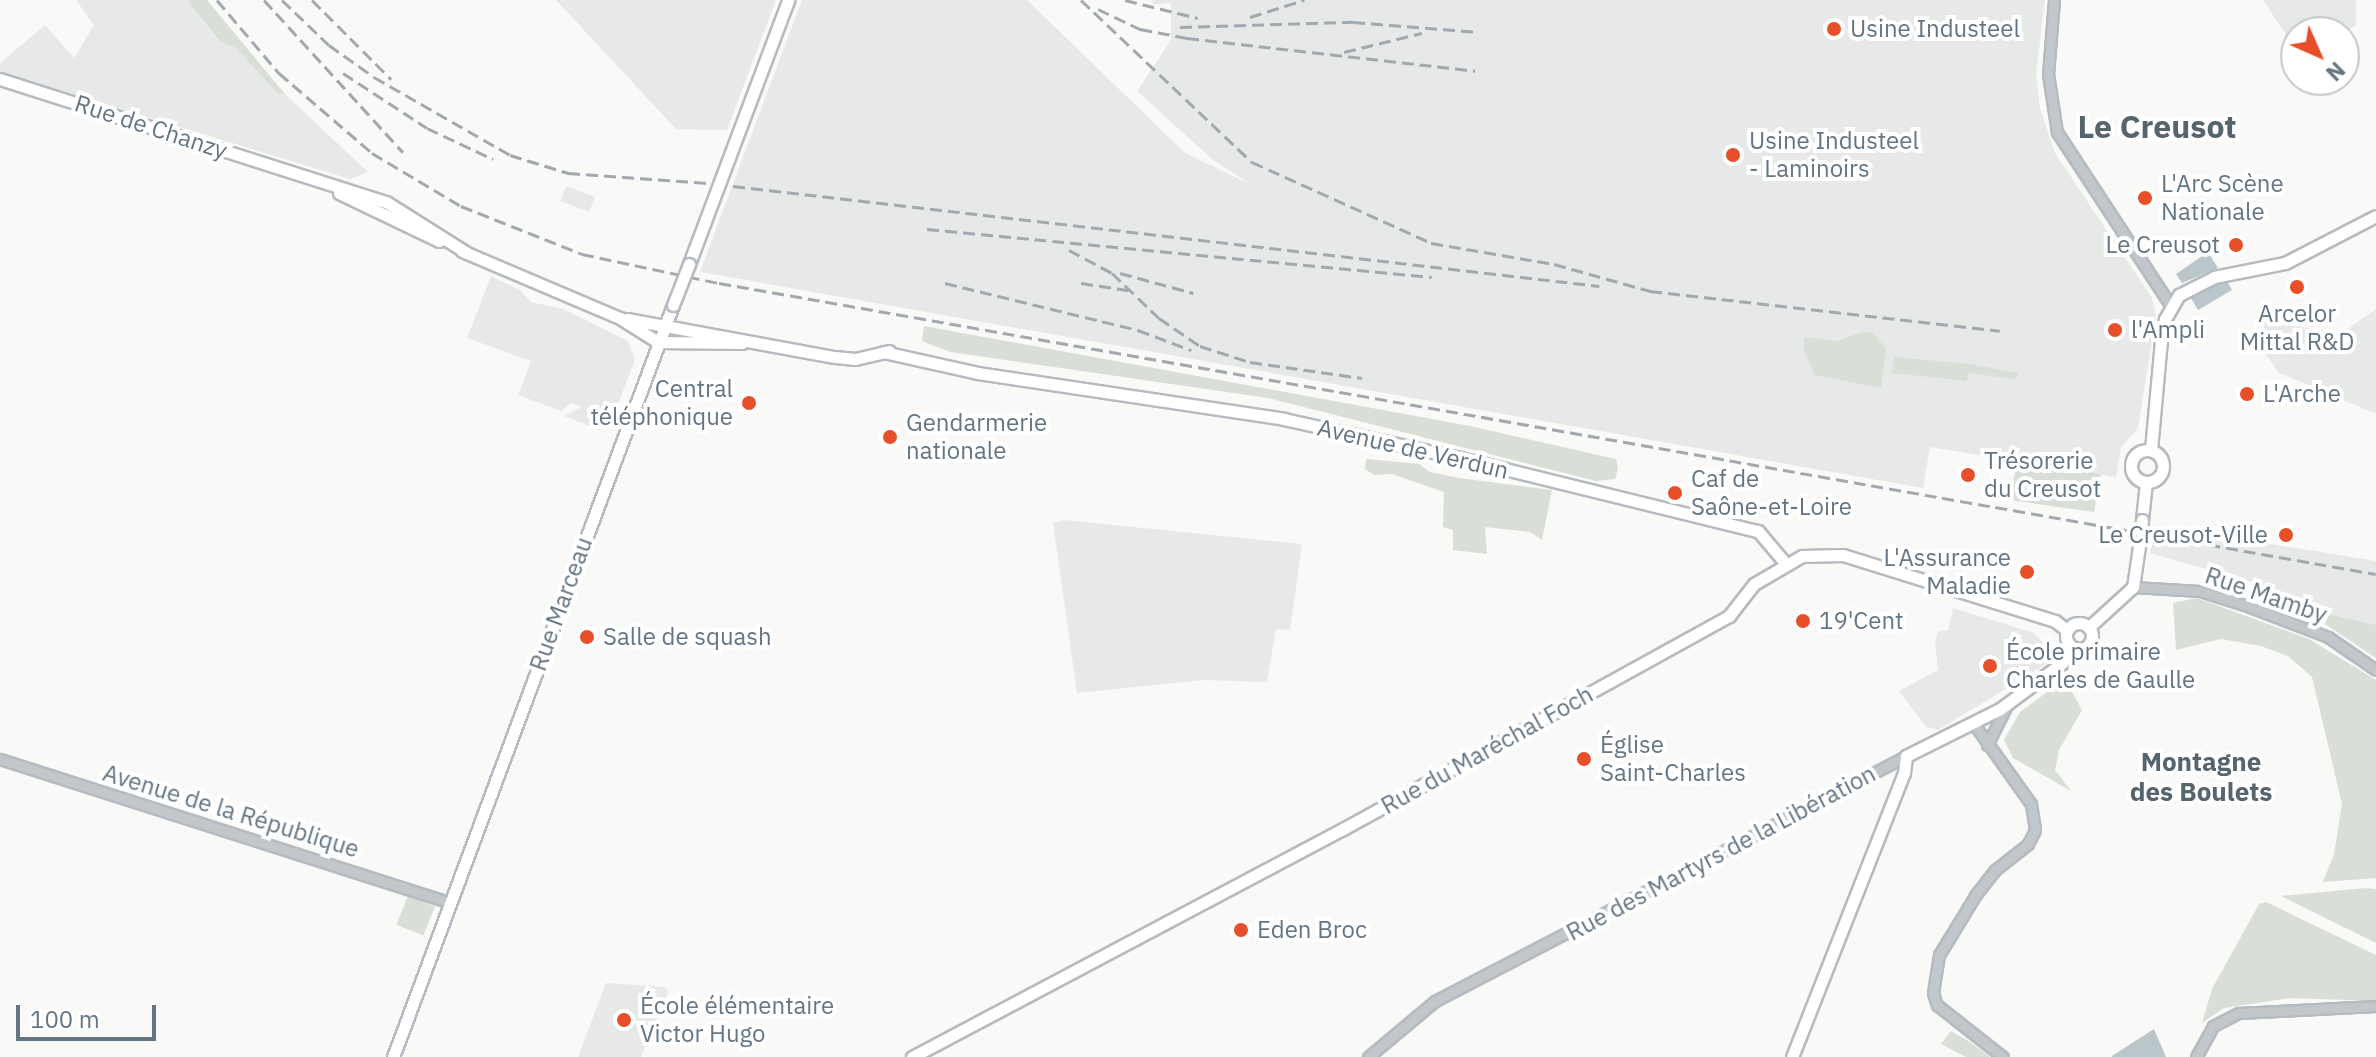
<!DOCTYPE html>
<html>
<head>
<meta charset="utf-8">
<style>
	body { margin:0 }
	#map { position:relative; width:2376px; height:1057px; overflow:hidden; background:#f9f9f7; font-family:"IBM Plex Sans",sans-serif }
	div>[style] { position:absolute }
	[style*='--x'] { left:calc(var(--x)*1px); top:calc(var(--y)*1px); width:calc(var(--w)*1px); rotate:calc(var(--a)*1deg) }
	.built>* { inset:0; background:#e7e8e8; transform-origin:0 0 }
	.green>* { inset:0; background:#d9ded6; transform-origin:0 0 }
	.water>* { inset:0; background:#bac6ca }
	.roads { filter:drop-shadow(2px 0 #b5bbc0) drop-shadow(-2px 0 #b5bbc0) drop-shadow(0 2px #b5bbc0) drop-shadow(0 -2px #b5bbc0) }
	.tertiary>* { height:9px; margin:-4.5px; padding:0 4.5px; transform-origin:4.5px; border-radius:4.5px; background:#c2c7cb }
	.secondary>* { height:11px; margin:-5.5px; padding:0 5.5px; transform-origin:5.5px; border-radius:5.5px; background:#fff }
	.secondary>.ring { margin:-5.5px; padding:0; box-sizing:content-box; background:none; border:11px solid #fff; border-radius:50% }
	.rail>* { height:3px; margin-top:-1.5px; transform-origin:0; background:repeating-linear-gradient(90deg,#a1a9af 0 12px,transparent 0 18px) }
	.bridges { filter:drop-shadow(2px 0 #b5bbc0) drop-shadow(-2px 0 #b5bbc0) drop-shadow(0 2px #b5bbc0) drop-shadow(0 -2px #b5bbc0) }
	.secondary-bridge>* { height:11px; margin:-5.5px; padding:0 5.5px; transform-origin:5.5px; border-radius:5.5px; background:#fff }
	.dots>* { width:22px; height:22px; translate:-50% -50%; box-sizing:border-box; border:4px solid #fff; border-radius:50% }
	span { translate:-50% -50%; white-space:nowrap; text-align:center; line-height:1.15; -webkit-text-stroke:8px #fff; paint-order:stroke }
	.poi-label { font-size:24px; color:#647683 }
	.left { translate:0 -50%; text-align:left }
	.right { translate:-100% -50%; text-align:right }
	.street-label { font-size:24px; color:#647683 }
	.neighbourhood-label { font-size:26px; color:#56646d; font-weight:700 }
	.district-label { font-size:32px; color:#56646d; font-weight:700 }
	.north { position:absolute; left:2280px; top:16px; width:80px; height:80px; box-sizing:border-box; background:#fff; border:2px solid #c1c8cd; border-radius:50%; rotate:135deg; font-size:22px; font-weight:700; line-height:32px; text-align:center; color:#647683 }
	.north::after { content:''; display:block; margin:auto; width:28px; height:36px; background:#e74f29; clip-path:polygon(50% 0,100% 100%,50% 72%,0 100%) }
	.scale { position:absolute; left:16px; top:1005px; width:140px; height:36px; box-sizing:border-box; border:4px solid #647683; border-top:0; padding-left:10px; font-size:24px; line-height:28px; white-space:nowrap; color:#647683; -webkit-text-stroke:6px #fff; paint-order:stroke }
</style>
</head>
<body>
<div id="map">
	<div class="built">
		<i style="clip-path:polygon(76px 0,187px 0,219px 42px,236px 48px,277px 93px,285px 94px,368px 172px,350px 179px,0 72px,0 63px,45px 25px,74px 58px,94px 25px)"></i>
		<i style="clip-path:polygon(556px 0,776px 0,727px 130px,676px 129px)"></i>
		<i style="clip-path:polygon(802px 0,1027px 0,1185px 153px,1250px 184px,1213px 160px,1137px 91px,1171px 40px,1171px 3px,1153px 5px,1152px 0,2045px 0,2036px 73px,2040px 108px,2055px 153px,2152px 298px,2156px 316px,2138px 428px,2121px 447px,2116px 477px,1930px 447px,1923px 488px,700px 272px)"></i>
		<i style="clip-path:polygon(2263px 0,2356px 0,2356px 25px,2344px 33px,2296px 32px,2296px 50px)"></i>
		<i style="left:566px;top:186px;width:31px;height:16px;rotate:21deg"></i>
		<i style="clip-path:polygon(491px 276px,520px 290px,531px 302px,563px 309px,628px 341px,635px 360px,613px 417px,607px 415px,600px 430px,564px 416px,582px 407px,571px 403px,561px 411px,518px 395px,531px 361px,467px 338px)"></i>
		<i style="clip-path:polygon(2376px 309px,2376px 414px,2278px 372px,2263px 350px,2264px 322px,2342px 333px)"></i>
		<i style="clip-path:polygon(1064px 520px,1302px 544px,1290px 630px,1276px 629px,1267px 682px,1203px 680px,1077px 693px,1053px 523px)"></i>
		<i style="clip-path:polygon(2155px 525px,2376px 561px,2376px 625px,2329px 614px,2269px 587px,2150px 553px)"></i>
		<i style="clip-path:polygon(1953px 608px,2034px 633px,2056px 658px,1938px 730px,1926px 727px,1899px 691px,1938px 670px,1935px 640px,1938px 632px,1948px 630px)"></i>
		<i style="clip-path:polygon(606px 983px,665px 987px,668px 992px,641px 1057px,578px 1057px)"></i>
	</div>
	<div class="green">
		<i style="clip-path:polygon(187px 0,207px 0,285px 94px,277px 93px,236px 48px,220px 42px)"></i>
		<i style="clip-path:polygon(924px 326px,1470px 426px,1616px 459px,1618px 469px,1615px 479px,1596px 481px,1268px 398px,950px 352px,922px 341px)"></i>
		<i style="clip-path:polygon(1862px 332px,1873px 333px,1886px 348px,1881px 388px,1815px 375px,1804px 350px,1804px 337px,1838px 341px)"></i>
		<i style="clip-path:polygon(1894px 357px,1969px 364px,2019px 373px,2015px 379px,1968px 373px,1967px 381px,1892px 373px)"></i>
		<i style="clip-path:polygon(1366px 459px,1419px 464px,1430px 472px,1459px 478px,1552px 490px,1542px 540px,1530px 532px,1485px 527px,1487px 554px,1453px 550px,1453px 530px,1443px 527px,1444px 492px,1392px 474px,1374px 475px,1365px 469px)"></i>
		<i style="clip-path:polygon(2024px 462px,2101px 474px,2094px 512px,2009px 500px,2016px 468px)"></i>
		<i style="clip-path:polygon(2197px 598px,2309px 639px,2376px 680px,2376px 878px,2323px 882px,2334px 854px,2342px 804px,2312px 677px,2288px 656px,2261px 646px,2221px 639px,2176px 650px,2173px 603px)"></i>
		<i style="clip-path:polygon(2329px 614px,2376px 625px,2376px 658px,2325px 624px)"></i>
		<i style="clip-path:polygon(2065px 679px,2082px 710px,2059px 750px,2055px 770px,2071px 791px,2013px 758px,2004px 740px,2020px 712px)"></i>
		<i style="clip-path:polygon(2376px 889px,2376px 943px,2281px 896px,2366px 888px)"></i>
		<i style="left:408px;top:896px;width:29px;height:31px;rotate:22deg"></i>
		<i style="clip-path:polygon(2266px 902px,2376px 955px,2376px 1001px,2289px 998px,2224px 1008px,2202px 1023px,2212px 989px,2259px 904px)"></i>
		<i style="clip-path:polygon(1951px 1031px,1973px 1044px,1990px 1057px,1966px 1057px,1941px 1044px)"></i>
	</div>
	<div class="water">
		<i style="clip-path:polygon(2208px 252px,2218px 268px,2182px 283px,2176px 274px)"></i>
		<i style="clip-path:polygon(2227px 281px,2232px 290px,2198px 310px,2188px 293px)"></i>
		<i style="clip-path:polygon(2154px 1029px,2166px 1057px,2112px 1057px,2112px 1056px)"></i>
	</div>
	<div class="roads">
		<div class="tertiary">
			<i style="--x:2054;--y:0;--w:74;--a:94.6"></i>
			<i style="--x:2048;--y:74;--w:59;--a:81.2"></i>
			<i style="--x:2057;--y:132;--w:208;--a:56.8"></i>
			<i style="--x:2133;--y:587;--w:67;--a:3.4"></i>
			<i style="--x:2200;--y:591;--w:52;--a:17.7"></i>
			<i style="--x:2250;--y:607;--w:84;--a:21"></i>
			<i style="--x:2328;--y:637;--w:58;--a:34.5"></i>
			<i style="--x:1974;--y:724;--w:98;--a:54.5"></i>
			<i style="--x:2031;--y:804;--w:26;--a:81"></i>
			<i style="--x:2035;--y:830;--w:16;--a:117"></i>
			<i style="--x:2028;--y:844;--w:42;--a:141.8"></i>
			<i style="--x:1995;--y:870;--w:33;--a:128"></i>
			<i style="--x:1975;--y:896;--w:69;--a:121.4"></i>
			<i style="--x:1939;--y:955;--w:38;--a:99"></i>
			<i style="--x:1933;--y:993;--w:13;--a:72"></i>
			<i style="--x:1937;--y:1005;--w:84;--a:38.2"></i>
			<i style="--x:1987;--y:745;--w:45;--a:-63.4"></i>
			<i style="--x:0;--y:759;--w:472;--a:17.7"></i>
			<i style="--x:1368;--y:1057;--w:87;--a:-39.9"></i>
			<i style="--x:1435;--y:1001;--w:531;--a:-27.48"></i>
			<i style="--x:2196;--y:1057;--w:35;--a:-61"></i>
			<i style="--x:2213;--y:1026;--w:29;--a:-27"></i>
			<i style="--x:2239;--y:1013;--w:137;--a:-2.9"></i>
		</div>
		<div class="secondary">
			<i style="--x:0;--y:79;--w:405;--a:17.7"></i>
			<i style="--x:386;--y:202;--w:96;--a:32.2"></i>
			<i style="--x:339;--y:193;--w:111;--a:25.6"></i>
			<i style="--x:462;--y:251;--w:172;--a:23"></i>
			<i style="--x:620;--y:318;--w:45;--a:32.3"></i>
			<i style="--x:658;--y:342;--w:84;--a:0.7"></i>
			<i style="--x:689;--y:264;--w:282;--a:-69.4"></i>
			<i style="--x:627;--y:319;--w:211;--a:10.4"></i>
			<i style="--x:835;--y:357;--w:20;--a:6"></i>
			<i style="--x:855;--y:359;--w:35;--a:-13"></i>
			<i style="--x:884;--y:352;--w:96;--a:12.6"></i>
			<i style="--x:978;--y:373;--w:309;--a:8.5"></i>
			<i style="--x:1284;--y:419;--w:180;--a:12.5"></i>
			<i style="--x:1460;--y:458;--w:307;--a:13.8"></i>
			<i style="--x:1758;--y:531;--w:43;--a:49.7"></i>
			<i style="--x:2151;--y:450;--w:109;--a:-84.8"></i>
			<i style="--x:2161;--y:341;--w:22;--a:-80"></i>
			<i style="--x:2165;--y:319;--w:28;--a:-60"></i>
			<i style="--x:2179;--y:295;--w:39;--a:-27"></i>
			<i style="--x:2214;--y:277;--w:72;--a:-11.2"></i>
			<i style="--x:2285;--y:263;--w:102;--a:-27.3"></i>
			<i class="ring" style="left:2131px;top:450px;width:21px;height:21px"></i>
			<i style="--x:2142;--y:520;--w:38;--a:-84"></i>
			<i class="ring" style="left:2066px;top:623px;width:15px;height:15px"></i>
			<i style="--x:2089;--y:627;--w:59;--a:-42.3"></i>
			<i style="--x:2133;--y:587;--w:55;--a:-81.6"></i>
			<i style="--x:393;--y:1057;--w:802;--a:-69.58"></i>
			<i style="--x:912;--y:1057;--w:488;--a:-27.9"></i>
			<i style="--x:1343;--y:829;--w:441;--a:-28.9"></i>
			<i style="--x:1729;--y:616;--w:41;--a:-52"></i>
			<i style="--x:1754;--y:584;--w:56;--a:-30.3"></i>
			<i style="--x:1802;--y:556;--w:41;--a:-1.4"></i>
			<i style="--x:1843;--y:555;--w:222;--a:17.3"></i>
			<i style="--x:2055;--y:621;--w:15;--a:37"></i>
			<i style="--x:1792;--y:1057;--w:305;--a:-68.5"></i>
			<i style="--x:1904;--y:773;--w:17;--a:-83"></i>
			<i style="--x:1906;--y:756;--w:105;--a:-26.6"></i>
			<i style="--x:2000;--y:709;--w:77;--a:-36.6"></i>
			<i style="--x:2062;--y:663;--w:19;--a:-54"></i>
		</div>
	</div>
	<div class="rail">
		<i style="--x:217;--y:0;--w:96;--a:49.7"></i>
		<i style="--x:279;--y:73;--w:123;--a:40.7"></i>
		<i style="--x:372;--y:153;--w:104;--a:30.8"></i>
		<i style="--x:461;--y:206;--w:130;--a:21.6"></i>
		<i style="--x:582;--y:254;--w:140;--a:12"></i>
		<i style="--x:719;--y:283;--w:1682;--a:9.96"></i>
		<i style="--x:264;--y:0;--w:206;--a:47.6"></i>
		<i style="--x:282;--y:0;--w:65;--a:43.8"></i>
		<i style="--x:329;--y:45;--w:55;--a:35.4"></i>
		<i style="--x:374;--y:77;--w:157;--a:29.8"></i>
		<i style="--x:510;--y:155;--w:61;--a:17.2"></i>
		<i style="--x:568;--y:173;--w:140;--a:4.1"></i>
		<i style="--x:312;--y:0;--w:112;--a:45"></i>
		<i style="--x:1081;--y:0;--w:236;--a:43.5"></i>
		<i style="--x:1252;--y:162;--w:196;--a:24.3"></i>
		<i style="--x:1431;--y:243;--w:125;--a:9.7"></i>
		<i style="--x:1554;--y:264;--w:100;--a:15.7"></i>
		<i style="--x:1650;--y:291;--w:352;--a:6.5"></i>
		<i style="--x:1125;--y:0;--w:75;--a:13.9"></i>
		<i style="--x:1098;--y:9;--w:47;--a:25.5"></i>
		<i style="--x:1140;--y:29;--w:48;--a:10.8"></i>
		<i style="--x:1187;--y:38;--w:290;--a:6.5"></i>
		<i style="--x:1250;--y:17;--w:57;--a:-17.5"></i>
		<i style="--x:1180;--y:27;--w:173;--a:-1.7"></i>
		<i style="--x:1353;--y:22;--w:126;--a:4.5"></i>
		<i style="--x:1344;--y:52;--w:80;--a:-13.7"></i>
		<i style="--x:343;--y:73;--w:100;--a:33.2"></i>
		<i style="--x:427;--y:128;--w:73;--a:25.2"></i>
		<i style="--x:733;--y:186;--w:872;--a:6.59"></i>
		<i style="--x:927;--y:229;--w:507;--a:5.43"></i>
		<i style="--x:1069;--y:250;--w:49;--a:28.1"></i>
		<i style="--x:1112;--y:273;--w:65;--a:43.8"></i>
		<i style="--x:1159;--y:318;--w:50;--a:34.3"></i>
		<i style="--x:1200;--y:346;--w:52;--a:17.7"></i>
		<i style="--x:1250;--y:362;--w:113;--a:8.1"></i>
		<i style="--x:1120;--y:273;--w:76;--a:15.3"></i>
		<i style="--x:945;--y:283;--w:199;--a:13.7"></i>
		<i style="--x:1138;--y:330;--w:57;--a:20.7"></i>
		<i style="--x:1081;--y:283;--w:53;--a:8.7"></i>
	</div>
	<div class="bridges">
		<div class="secondary-bridge">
			<i style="--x:673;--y:305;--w:44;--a:-68.7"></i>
			<i style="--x:2141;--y:533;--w:13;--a:-86"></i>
		</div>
	</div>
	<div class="dots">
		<i style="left:1834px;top:29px;background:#e74f29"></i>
		<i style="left:1733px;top:155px;background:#e74f29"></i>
		<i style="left:2145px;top:198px;background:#e74f29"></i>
		<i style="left:2236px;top:245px;background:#e74f29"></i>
		<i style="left:2297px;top:287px;background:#e74f29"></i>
		<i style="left:2115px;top:330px;background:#e74f29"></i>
		<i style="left:2247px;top:394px;background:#e74f29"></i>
		<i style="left:749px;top:403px;background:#e74f29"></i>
		<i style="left:890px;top:437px;background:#e74f29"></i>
		<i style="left:1968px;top:475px;background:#e74f29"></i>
		<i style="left:1675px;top:493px;background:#e74f29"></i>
		<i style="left:2286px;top:535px;background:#e74f29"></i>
		<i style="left:2027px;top:572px;background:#e74f29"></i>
		<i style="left:1803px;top:621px;background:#e74f29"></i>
		<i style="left:587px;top:637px;background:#e74f29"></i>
		<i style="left:1990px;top:666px;background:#e74f29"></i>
		<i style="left:1584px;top:759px;background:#e74f29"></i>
		<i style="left:1241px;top:930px;background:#e74f29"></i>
		<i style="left:624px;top:1020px;background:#e74f29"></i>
	</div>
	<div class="poi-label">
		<span class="left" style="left:1850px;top:29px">Usine Industeel</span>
		<span class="left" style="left:1749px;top:155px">Usine Industeel<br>- Laminoirs</span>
		<span class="left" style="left:2161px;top:198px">L'Arc Scène<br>Nationale</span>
		<span class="right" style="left:2220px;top:245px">Le Creusot</span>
		<span style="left:2297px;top:328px">Arcelor<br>Mittal R&amp;D</span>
		<span class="left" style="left:2131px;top:330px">l'Ampli</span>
		<span class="right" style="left:733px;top:403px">Central<br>téléphonique</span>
		<span class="left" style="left:2263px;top:394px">L'Arche</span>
		<span class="left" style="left:906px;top:437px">Gendarmerie<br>nationale</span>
		<span class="left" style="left:1984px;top:475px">Trésorerie<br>du Creusot</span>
		<span class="left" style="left:1691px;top:493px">Caf de<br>Saône-et-Loire</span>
		<span class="right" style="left:2268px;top:535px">Le Creusot-Ville</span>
		<span class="right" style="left:2011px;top:572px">L'Assurance<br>Maladie</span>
		<span class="left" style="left:1819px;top:621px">19'Cent</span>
		<span class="left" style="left:603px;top:637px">Salle de squash</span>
		<span class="left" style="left:2006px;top:666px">École primaire<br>Charles de Gaulle</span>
		<span class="left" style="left:1600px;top:759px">Église<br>Saint-Charles</span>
		<span class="left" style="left:1257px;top:930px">Eden Broc</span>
		<span class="left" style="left:640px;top:1020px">École élémentaire<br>Victor Hugo</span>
	</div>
	<div class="street-label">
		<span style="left:151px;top:127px;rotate:18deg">Rue de Chanzy</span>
		<span style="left:1413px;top:449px;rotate:13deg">Avenue de Verdun</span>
		<span style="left:2266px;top:595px;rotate:19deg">Rue Mamby</span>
		<span style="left:561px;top:604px;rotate:-70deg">Rue Marceau</span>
		<span style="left:1487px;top:750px;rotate:-29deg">Rue du Maréchal Foch</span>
		<span style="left:231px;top:811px;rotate:17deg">Avenue de la République</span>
		<span style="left:1721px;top:853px;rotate:-28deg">Rue des Martyrs de la Libération</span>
	</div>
	<div class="neighbourhood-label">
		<span style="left:2201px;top:777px">Montagne<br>des Boulets</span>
	</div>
	<div class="district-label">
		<span style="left:2157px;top:126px">Le Creusot</span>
	</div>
	<div class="north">N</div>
	<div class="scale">100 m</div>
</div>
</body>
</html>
